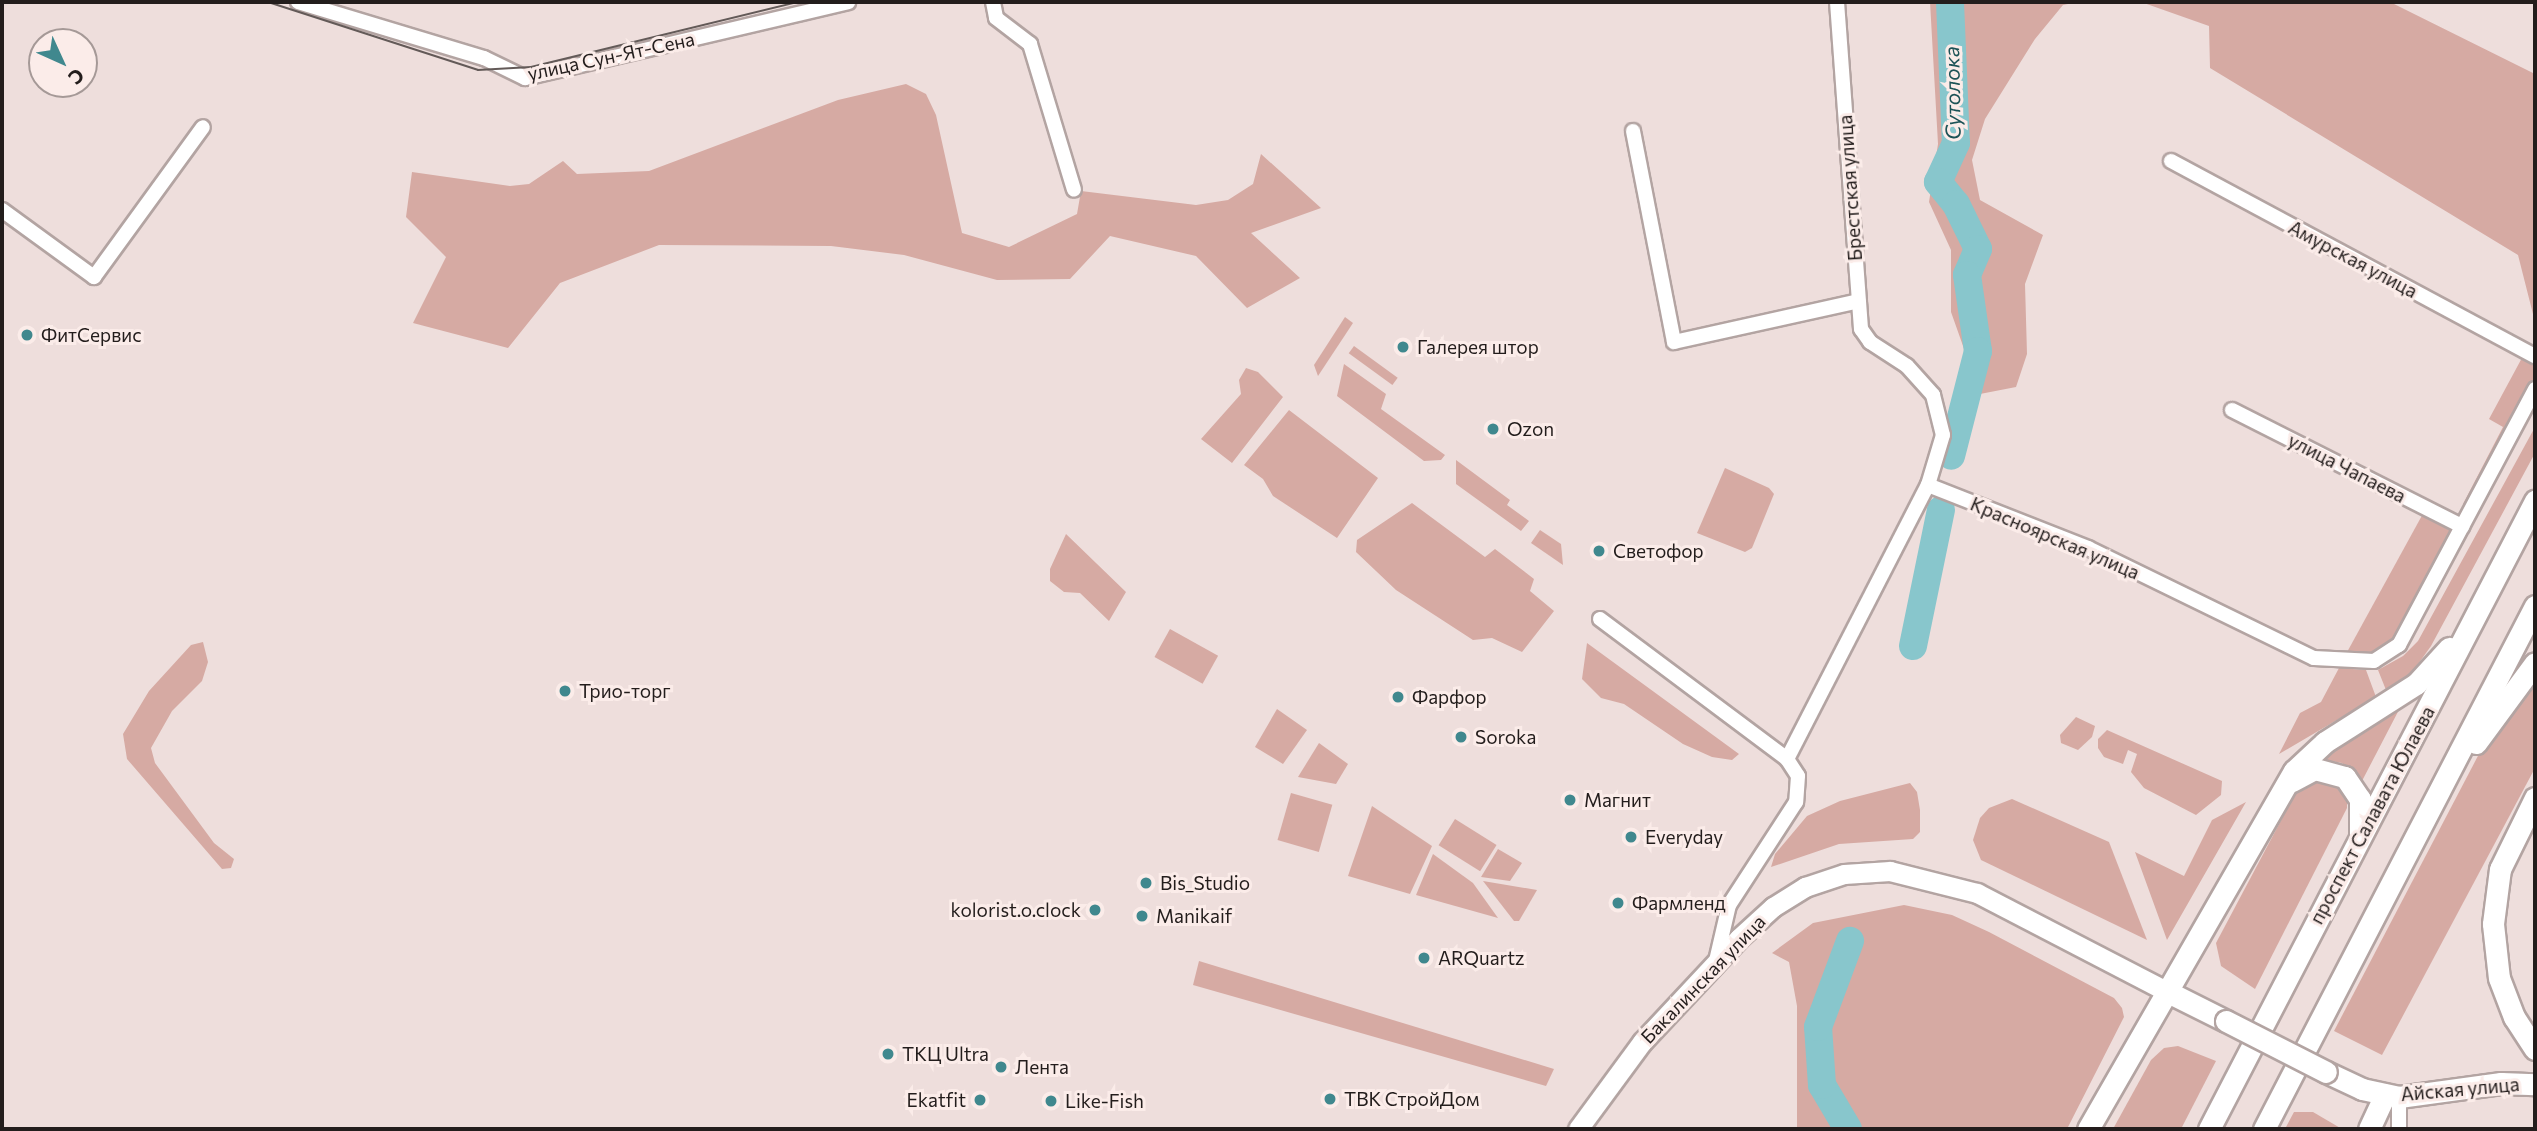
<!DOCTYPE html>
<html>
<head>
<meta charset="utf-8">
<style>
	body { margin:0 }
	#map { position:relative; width:2537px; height:1131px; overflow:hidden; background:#eededc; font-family:Commissioner,sans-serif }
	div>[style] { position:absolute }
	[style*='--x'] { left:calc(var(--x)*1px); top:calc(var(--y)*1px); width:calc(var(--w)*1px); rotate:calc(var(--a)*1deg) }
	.green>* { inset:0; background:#d6aaa3; transform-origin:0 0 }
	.river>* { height:28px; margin:-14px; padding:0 14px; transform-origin:14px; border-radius:14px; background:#88c6cc }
	.roads { filter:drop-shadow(2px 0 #b3a4a2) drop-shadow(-2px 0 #b3a4a2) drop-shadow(0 2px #b3a4a2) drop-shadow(0 -2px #b3a4a2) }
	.minor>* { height:14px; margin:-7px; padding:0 7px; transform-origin:7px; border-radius:7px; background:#fff }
	.secondary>* { height:19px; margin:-9.5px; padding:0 9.5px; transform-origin:9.5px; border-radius:9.5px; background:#fff }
	.primary>* { height:21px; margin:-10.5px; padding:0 10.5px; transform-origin:10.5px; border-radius:10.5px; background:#fff }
	.tram>* { height:2px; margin:-1px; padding:0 1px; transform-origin:1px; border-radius:1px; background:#635a58 }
	.bridges { filter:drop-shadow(2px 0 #b3a4a2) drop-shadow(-2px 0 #b3a4a2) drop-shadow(0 2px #b3a4a2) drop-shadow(0 -2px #b3a4a2) }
	.primary-bridge>* { height:21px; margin:-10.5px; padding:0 10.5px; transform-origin:10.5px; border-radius:10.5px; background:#fff }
	.dots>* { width:19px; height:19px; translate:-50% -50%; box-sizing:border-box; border:4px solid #fbece9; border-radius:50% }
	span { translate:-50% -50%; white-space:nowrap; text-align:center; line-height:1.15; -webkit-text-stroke:6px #fbece9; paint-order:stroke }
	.street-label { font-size:19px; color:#231d1c }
	.poi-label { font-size:19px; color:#231d1c }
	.left { translate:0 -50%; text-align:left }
	.right { translate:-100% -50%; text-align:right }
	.water-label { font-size:21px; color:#1c5256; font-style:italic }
	.frame { position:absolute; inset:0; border:4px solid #231d1c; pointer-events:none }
	.north { position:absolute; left:28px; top:28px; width:70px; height:70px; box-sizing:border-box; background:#fbece9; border:2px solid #a59997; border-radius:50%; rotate:135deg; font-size:19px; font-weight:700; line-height:28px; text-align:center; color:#231d1c }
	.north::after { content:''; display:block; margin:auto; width:24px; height:32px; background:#40888e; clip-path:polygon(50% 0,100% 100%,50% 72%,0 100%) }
</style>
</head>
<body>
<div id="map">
	<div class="green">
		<i style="clip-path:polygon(1930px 2px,2078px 2px,2063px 5px,2035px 39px,1985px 119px,1972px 160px,1980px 200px,2043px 235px,2025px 284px,2027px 354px,2016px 387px,1980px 394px,1951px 312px,1951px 250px,1929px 202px,1938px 144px)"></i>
		<i style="clip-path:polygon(2141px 2px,2390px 2px,2535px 74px,2535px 322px,2518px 255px,2210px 68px,2209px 26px)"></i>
		<i style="clip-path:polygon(906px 84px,926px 94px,936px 115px,962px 233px,1009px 247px,1077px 214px,1081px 191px,1196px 205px,1228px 200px,1253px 184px,1261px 154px,1321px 208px,1251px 233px,1300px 278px,1247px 308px,1196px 256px,1110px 236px,1070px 279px,997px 280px,904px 255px,831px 246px,659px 245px,560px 283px,508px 348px,413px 323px,446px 257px,406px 217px,412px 172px,510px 186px,529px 184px,563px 161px,577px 174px,649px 171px,838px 100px)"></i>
		<i style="clip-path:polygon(1345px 317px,1353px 323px,1318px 376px,1314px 365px)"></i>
		<i style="left:1354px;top:346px;width:54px;height:9px;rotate:36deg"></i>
		<i style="clip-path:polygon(2523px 356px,2535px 362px,2535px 384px,2468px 506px,2463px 504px,2503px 427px,2489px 419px)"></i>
		<i style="clip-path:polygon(1344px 364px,1386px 394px,1381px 409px,1445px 455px,1441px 460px,1424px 461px,1337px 396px)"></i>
		<i style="clip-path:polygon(1246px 368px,1258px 372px,1283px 397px,1232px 463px,1201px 439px,1241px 394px,1239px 380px)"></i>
		<i style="clip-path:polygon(1289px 410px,1378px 478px,1337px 538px,1273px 496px,1263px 479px,1244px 465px)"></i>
		<i style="clip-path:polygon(2535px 427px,2535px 453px,2431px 646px,2406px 681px,2388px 695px,2378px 670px,2403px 656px,2418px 641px)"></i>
		<i style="clip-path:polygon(1456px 460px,1510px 500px,1507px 505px,1529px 521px,1521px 531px,1456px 484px)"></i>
		<i style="clip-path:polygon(1725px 468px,1769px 488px,1774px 494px,1752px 548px,1745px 552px,1697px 533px)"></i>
		<i style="clip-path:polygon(1412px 503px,1485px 557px,1495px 549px,1534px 579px,1530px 591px,1554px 611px,1522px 652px,1492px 638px,1473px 640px,1396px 590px,1356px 552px,1357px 540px)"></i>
		<i style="clip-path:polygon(2425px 510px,2455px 527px,2395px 643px,2368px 658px,2346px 654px)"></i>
		<i style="clip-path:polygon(1540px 530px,1561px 544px,1563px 565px,1531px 543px)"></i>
		<i style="clip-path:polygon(1066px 534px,1126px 592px,1109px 621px,1080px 593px,1064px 592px,1050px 581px,1050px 569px)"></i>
		<i style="left:1170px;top:629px;width:55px;height:32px;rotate:29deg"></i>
		<i style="clip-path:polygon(203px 642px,208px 662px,202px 681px,172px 711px,151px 748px,155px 763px,214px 843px,234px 859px,231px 868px,222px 869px,127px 759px,123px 734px,149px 691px,191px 645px)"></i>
		<i style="clip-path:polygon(1587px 643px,1739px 754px,1732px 760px,1712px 757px,1683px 744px,1624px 704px,1601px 698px,1582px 679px)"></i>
		<i style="clip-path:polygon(2339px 668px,2366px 670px,2376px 697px,2279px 754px,2300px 713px,2321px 702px)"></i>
		<i style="clip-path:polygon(2535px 673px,2535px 768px,2382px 1055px,2334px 1031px,2491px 731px)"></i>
		<i style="clip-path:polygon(2402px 704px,2362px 781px,2342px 763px,2320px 759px,2321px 751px)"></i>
		<i style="clip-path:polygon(1277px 709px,1307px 730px,1283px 764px,1255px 747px)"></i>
		<i style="clip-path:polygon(2076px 717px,2095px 726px,2092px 737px,2078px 750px,2061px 743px,2060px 735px)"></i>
		<i style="clip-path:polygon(2107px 730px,2222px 781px,2221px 795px,2196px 815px,2144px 788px,2131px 772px,2137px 754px,2128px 750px,2123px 764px,2104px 757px,2098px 748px,2098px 739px)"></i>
		<i style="clip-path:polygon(1319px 743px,1348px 764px,1336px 784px,1298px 777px)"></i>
		<i style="clip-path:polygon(2330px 776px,2347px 793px,2347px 808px,2255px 989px,2221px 966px,2216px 943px,2302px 781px)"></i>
		<i style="clip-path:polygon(1910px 783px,1917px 792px,1920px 810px,1920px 832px,1913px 839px,1839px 844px,1771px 867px,1775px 854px,1807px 816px,1840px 801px)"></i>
		<i style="left:1291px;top:793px;width:43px;height:49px;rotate:16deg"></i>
		<i style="clip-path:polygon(2012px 799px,2109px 842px,2147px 940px,1981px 860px,1973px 840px,1980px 818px,1989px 808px)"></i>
		<i style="clip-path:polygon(2246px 802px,2167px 940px,2135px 852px,2184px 876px,2212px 820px)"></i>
		<i style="clip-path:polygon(1372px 806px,1432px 846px,1410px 894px,1348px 876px)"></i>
		<i style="left:1455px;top:819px;width:49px;height:31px;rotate:32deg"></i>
		<i style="clip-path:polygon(1498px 849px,1522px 863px,1510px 881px,1481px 877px)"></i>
		<i style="clip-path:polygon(1433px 854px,1473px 883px,1498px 918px,1416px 895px)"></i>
		<i style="clip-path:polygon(1483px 881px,1537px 890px,1519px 921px,1514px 921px)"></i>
		<i style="clip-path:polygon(1904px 905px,1952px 915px,1989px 932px,2114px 998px,2122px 1008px,2124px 1017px,2067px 1129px,1797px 1129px,1797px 1006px,1789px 962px,1772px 953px,1813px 923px)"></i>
		<i style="clip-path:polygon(1199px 961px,1554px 1069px,1546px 1086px,1193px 985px)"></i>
		<i style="clip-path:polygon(2178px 1046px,2216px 1061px,2181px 1129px,2113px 1129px,2151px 1060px,2164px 1048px)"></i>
		<i style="clip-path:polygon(2294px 1112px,2313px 1112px,2342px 1129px,2285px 1129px)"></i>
	</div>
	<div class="river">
		<i style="--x:1950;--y:2;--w:141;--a:87.6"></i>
		<i style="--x:1956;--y:143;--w:43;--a:114.8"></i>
		<i style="--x:1938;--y:182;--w:28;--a:51"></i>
		<i style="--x:1956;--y:204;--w:50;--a:63.9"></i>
		<i style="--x:1978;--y:249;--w:28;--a:113"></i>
		<i style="--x:1967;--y:275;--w:77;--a:81.8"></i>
		<i style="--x:1978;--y:351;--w:108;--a:104.4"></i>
		<i style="--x:1913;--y:646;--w:139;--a:-78.4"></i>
		<i style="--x:1848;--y:1129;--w:51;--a:-120.6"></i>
		<i style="--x:1822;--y:1085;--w:58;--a:-93.9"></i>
		<i style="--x:1818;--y:1027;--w:92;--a:-69.6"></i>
	</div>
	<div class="roads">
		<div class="minor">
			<i style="--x:298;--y:2;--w:194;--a:16.8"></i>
			<i style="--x:484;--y:58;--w:46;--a:26"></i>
			<i style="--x:525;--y:78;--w:332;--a:-13.2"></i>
			<i style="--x:993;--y:2;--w:16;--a:79"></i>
			<i style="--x:996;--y:18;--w:43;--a:37.4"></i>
			<i style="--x:1030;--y:44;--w:152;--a:73.2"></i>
			<i style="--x:1837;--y:2;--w:328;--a:85.8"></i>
			<i style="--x:1861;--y:329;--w:16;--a:55"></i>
			<i style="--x:1870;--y:342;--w:44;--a:33"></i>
			<i style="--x:1907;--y:366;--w:39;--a:48"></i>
			<i style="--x:1933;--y:395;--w:41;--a:76"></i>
			<i style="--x:1943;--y:435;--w:52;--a:106.7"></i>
			<i style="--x:1928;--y:485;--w:172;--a:21.5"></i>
			<i style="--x:2088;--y:548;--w:251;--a:26"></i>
			<i style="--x:2314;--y:658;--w:60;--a:2.9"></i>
			<i style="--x:2374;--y:661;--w:30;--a:-33"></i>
			<i style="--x:2399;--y:645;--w:290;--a:-62"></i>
			<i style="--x:1633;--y:131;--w:215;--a:79"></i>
			<i style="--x:1674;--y:342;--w:189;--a:-12.5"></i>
			<i style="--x:2171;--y:161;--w:413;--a:28.2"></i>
			<i style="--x:2;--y:210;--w:114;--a:36.1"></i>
			<i style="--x:94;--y:277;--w:185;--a:-54"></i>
			<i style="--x:2232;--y:410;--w:258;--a:26.8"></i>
			<i style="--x:1600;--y:619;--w:234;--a:36.8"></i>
			<i style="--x:1787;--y:759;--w:20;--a:57"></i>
			<i style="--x:1798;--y:776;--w:26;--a:94"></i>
			<i style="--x:1796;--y:802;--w:123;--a:123"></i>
			<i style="--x:1729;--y:905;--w:57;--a:103.1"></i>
			<i style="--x:1787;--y:759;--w:308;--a:-62.8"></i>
			<i style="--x:2399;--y:1129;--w:32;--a:-90"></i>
		</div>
		<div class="secondary">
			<i style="--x:1578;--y:1129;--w:108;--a:-53.7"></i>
			<i style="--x:1642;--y:1042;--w:142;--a:-47"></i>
			<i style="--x:1739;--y:938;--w:46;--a:-42.4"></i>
			<i style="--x:1773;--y:907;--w:38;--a:-32"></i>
			<i style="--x:1805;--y:887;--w:41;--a:-18.4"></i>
			<i style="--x:1844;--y:874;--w:46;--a:-3.7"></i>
			<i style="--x:1890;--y:871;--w:90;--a:14.2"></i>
			<i style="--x:1977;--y:893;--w:211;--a:27.4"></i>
		</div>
		<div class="primary">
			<i style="--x:2476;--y:743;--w:99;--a:-53.6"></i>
			<i style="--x:2292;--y:781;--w:26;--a:-28"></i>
			<i style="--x:2315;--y:769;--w:31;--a:15"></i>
			<i style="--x:2345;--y:777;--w:27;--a:56"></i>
			<i style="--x:2360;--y:799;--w:34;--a:90"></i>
			<i style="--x:2535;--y:798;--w:79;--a:116.2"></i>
			<i style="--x:2500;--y:869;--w:55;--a:97.3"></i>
			<i style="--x:2493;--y:924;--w:54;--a:83.7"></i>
			<i style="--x:2499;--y:978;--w:42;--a:69"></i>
			<i style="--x:2514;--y:1017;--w:38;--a:57"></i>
			<i style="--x:2164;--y:990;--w:69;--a:26.6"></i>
			<i style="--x:2326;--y:1072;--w:40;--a:25"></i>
			<i style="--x:2362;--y:1089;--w:38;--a:12"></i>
			<i style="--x:2399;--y:1097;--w:103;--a:-7.8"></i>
			<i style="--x:2501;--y:1083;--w:34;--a:2"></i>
			<i style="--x:2088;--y:1129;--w:413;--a:-60.1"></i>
			<i style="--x:2294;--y:771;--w:42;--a:-43.1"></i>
			<i style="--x:2325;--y:742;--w:108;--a:-32.5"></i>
			<i style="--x:2416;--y:684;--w:49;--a:-47.5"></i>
			<i style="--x:2209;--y:1129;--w:708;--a:-62.57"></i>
			<i style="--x:2264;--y:1129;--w:589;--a:-62.61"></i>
			<i style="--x:2369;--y:1129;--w:38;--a:-65"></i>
		</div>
	</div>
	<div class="tram">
		<i style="--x:268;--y:2;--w:221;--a:17.9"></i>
		<i style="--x:478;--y:70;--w:53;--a:-3.2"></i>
		<i style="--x:531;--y:67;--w:274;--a:-13.7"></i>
	</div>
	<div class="bridges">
		<div class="primary-bridge">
			<i style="--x:2226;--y:1021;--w:112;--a:27"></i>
		</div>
	</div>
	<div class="dots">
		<i style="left:27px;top:335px;background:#40888e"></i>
		<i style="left:1403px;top:347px;background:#40888e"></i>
		<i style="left:1493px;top:429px;background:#40888e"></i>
		<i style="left:1599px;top:551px;background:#40888e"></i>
		<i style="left:565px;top:691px;background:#40888e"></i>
		<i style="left:1398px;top:697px;background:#40888e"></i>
		<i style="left:1461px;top:737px;background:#40888e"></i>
		<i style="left:1570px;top:800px;background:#40888e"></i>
		<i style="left:1631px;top:837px;background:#40888e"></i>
		<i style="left:1146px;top:883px;background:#40888e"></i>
		<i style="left:1618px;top:903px;background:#40888e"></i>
		<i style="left:1095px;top:910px;background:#40888e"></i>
		<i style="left:1142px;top:916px;background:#40888e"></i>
		<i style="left:1424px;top:958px;background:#40888e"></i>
		<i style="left:888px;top:1054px;background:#40888e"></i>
		<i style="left:1001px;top:1067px;background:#40888e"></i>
		<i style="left:1330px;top:1099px;background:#40888e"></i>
		<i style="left:980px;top:1100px;background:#40888e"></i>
		<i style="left:1051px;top:1101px;background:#40888e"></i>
	</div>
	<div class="street-label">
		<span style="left:611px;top:56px;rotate:-12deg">улица Сун-Ят-Сена</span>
		<span style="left:1850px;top:188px;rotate:-94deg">Брестская улица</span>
		<span style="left:2353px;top:259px;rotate:28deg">Амурская улица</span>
		<span style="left:2347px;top:468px;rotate:27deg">улица Чапаева</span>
		<span style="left:2055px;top:538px;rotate:23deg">Красноярская улица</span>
		<span style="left:2372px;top:815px;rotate:-62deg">проспект Салавата Юлаева</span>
		<span style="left:1703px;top:979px;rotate:-46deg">Бакалинская улица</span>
		<span style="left:2460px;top:1089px;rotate:-5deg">Айская улица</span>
	</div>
	<div class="poi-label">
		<span class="left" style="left:41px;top:335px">ФитСервис</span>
		<span class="left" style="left:1417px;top:347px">Галерея штор</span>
		<span class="left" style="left:1507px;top:429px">Ozon</span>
		<span class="left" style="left:1613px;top:551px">Светофор</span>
		<span class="left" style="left:579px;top:691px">Трио-торг</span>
		<span class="left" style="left:1412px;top:697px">Фарфор</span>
		<span class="left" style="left:1475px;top:737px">Soroka</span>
		<span class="left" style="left:1584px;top:800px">Магнит</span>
		<span class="left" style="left:1645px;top:837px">Everyday</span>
		<span class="left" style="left:1160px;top:883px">Bis_Studio</span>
		<span class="left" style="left:1632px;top:903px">Фармленд</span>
		<span class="right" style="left:1081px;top:910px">kolorist.o.clock</span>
		<span class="left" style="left:1156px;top:916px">Manikaif</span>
		<span class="left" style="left:1438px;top:958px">ARQuartz</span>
		<span class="left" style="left:902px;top:1054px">ТКЦ Ultra</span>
		<span class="left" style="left:1015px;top:1067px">Лента</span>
		<span class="left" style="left:1344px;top:1099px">ТВК СтройДом</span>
		<span class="right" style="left:966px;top:1100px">Ekatfit</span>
		<span class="left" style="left:1065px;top:1101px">Like-Fish</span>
	</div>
	<div class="water-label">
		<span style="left:1952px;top:93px;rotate:-91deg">Сутолока</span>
	</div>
	<div class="frame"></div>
	<div class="north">С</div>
</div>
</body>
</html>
